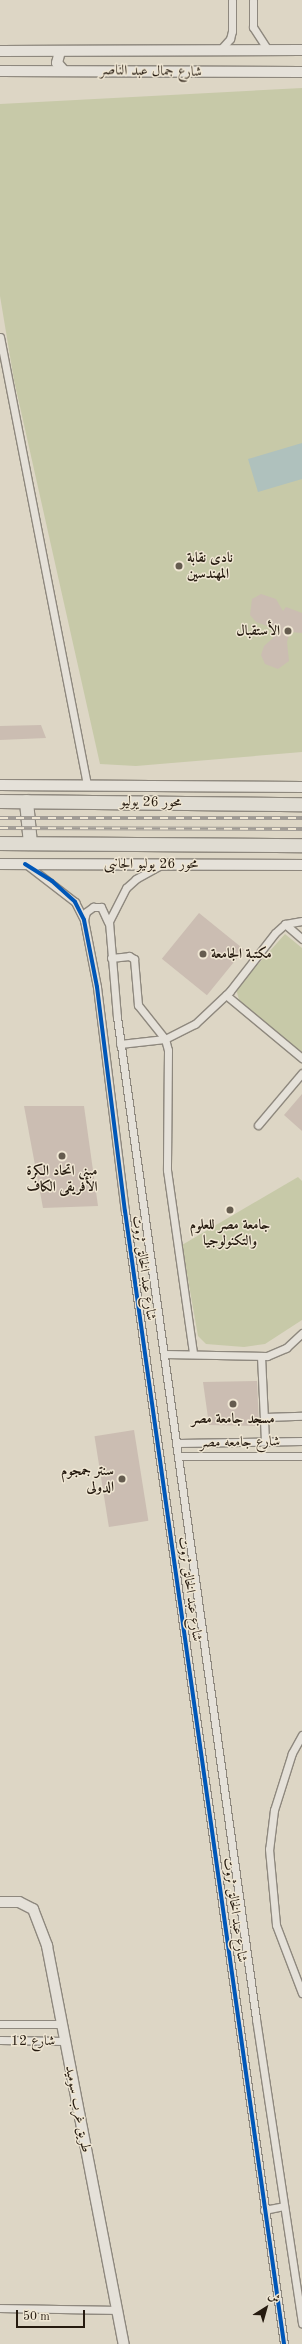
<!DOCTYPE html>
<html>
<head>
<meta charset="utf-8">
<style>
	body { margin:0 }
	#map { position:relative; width:302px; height:2344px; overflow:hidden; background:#ddd6c5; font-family:"Old Standard TT",Amiri,serif }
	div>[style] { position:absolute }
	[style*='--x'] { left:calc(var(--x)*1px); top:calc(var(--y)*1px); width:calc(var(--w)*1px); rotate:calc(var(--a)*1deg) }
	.green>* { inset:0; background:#c7c9a8 }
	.water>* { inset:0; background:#afc1bd }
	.building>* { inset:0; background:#cbbdb2; transform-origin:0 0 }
	.roads { filter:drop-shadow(1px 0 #8e887e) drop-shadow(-1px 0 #8e887e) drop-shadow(0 1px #8e887e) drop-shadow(0 -1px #8e887e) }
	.street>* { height:7px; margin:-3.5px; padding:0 3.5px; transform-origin:3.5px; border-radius:3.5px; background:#e5e1d9 }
	.secondary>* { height:10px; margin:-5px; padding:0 5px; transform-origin:5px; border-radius:5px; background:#e5e1d9 }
	.highway>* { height:13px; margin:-6.5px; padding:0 6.5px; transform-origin:6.5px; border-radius:6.5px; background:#e0dcd2 }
	.rail>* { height:4px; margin-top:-2px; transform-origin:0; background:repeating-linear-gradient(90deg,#efe6d3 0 8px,#a19c95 0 16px); box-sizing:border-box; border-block:1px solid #a19c95 }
	.cycleway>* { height:4px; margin:-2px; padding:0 2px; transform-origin:2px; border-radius:2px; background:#0057b8 }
	.dots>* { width:11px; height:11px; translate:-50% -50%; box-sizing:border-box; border:2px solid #efe6d3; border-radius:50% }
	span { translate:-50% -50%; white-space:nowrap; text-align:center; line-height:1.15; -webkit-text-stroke:3px #efe6d3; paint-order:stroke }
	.street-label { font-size:14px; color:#251a0f }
	.poi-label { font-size:14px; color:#251a0f; font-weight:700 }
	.left { translate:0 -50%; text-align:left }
	.right { translate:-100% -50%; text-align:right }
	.north { position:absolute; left:246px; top:2288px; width:40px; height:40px; -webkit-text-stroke:3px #efe6d3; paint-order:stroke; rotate:37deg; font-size:11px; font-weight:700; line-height:16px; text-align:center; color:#251a0f }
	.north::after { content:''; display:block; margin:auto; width:14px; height:18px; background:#251a0f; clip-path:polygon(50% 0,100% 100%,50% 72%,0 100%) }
	.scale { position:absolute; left:16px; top:2310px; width:69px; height:18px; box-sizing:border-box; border:2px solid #251a0f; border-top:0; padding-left:5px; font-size:12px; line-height:14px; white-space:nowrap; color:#251a0f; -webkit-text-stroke:3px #efe6d3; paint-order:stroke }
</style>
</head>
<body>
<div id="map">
	<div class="green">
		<i style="clip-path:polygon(302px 88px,302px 752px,136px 766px,100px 764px,14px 380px,0 296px,0 104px)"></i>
		<i style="clip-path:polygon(285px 934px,302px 948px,302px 1052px,240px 1003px,236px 989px)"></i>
		<i style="clip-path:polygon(298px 1177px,302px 1181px,302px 1320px,265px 1344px,244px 1347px,206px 1344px,198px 1336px,182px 1245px)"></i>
	</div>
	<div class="water">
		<i style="clip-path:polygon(302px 443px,302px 479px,258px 492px,248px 459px)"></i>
	</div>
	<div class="building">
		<i style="clip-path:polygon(261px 594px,276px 599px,283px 611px,286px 607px,302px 613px,302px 633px,290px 632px,287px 642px,289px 661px,278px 669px,265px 664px,261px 655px,264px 646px,273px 638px,273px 628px,256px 622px,250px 615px,252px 599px)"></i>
		<i style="clip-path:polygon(41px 725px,46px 738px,0 740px,0 726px)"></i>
		<i style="left:199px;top:913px;width:58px;height:59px;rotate:39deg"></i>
		<i style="clip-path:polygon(302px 1094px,302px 1131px,284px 1115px)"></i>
		<i style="clip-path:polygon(24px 1106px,84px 1106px,98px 1206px,43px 1208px)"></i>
		<i style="clip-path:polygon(257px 1381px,259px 1426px,209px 1425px,203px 1382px)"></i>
		<i style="left:134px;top:1430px;width:92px;height:40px;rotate:81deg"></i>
	</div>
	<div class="roads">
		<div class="street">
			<i style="--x:253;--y:0;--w:27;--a:90"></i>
			<i style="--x:253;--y:27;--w:27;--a:57"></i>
			<i style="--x:220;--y:50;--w:15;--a:-48"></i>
			<i style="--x:230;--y:39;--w:8;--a:-76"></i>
			<i style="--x:232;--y:31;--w:31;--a:-90"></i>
			<i style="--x:0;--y:337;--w:456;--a:79"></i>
			<i style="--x:27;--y:865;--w:61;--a:37.6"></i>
			<i style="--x:75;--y:902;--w:20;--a:63"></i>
			<i style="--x:84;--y:920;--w:68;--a:79"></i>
			<i style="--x:97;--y:987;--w:226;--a:82.9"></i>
			<i style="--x:125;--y:1211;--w:1144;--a:82.01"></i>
			<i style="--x:161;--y:865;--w:29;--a:151"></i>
			<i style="--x:136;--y:879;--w:13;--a:138"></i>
			<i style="--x:126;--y:888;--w:38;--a:117"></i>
			<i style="--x:109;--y:922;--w:95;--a:85.2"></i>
			<i style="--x:117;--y:1017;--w:1012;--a:82.1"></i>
			<i style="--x:256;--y:2019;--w:308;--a:81.4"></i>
			<i style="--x:84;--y:920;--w:8;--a:-76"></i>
			<i style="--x:86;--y:912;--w:9;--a:-36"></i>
			<i style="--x:93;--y:907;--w:8;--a:0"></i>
			<i style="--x:101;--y:907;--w:17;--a:65"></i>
			<i style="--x:285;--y:924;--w:23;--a:41"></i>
			<i style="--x:111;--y:958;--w:18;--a:-6"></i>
			<i style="--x:129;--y:956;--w:6;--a:31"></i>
			<i style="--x:134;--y:959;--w:46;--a:85"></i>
			<i style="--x:138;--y:1005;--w:43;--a:51.5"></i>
			<i style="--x:165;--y:1039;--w:11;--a:75"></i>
			<i style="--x:168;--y:1050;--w:120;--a:90.5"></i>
			<i style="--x:167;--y:1170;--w:184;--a:81.9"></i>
			<i style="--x:226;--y:995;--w:99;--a:39.7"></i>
			<i style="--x:120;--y:1044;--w:45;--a:-6.3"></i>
			<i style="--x:165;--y:1039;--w:34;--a:-27"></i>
			<i style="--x:195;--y:1024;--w:48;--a:-43.3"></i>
			<i style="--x:230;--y:991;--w:73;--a:-52.2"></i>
			<i style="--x:275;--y:933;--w:13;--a:-42"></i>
			<i style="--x:285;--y:924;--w:17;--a:-10"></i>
			<i style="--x:258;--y:1125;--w:68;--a:-49.8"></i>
			<i style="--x:165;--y:1354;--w:102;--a:1.1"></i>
			<i style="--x:267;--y:1356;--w:21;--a:-23"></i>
			<i style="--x:286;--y:1348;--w:22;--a:-43"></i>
			<i style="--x:261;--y:1356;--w:85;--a:87.3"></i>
			<i style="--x:265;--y:1417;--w:37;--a:-2"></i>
			<i style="--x:178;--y:1443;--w:124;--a:-0.9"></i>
			<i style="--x:179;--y:1456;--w:123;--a:0"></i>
			<i style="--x:302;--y:1735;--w:21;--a:119"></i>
			<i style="--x:292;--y:1753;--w:60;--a:107.5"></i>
			<i style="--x:274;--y:1810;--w:39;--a:97"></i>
			<i style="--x:269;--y:1849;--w:76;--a:84.7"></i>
			<i style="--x:276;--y:1925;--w:73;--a:69.1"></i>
			<i style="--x:0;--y:2024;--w:62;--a:0"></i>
			<i style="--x:0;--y:2040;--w:65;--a:0.9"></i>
			<i style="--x:264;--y:2210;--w:20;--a:-11"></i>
			<i style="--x:0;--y:2308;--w:117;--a:1"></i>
		</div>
		<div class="secondary">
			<i style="--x:0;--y:51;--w:302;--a:-0.2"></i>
			<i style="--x:60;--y:51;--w:12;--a:104"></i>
			<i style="--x:57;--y:63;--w:9;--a:49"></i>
			<i style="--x:0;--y:71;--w:302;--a:0.2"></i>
			<i style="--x:0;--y:785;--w:302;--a:0.4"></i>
			<i style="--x:0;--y:864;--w:302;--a:0.2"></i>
			<i style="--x:0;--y:1902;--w:19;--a:0"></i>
			<i style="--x:19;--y:1902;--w:16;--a:27"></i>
			<i style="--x:33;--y:1909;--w:40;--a:69"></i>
			<i style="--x:47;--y:1946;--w:405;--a:79.1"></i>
		</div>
		<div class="highway">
			<i style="--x:0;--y:801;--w:302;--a:0.6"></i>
			<i style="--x:26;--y:801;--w:42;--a:84.6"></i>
			<i style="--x:0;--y:843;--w:302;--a:0.4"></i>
		</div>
	</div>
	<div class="rail">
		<i style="--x:0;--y:818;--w:302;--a:0"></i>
		<i style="--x:0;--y:828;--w:302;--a:0.2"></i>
	</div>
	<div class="cycleway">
		<i style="--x:25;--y:864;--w:32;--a:32"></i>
		<i style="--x:52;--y:881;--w:31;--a:42"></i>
		<i style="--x:75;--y:902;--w:20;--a:63"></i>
		<i style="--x:84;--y:920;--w:68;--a:79"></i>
		<i style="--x:97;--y:987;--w:226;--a:82.9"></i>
		<i style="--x:125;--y:1211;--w:1144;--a:82.01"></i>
	</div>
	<div class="dots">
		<i style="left:179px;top:566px;background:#655c4f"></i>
		<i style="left:288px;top:631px;background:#655c4f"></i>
		<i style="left:203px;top:954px;background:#655c4f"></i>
		<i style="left:62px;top:1156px;background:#655c4f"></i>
		<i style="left:230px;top:1210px;background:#655c4f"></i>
		<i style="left:233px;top:1404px;background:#655c4f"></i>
		<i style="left:122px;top:1479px;background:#655c4f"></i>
	</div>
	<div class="street-label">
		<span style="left:151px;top:71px;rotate:1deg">شارع جمال عبد الناصر</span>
		<span style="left:151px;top:802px;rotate:1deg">محور 26 يوليو</span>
		<span style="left:151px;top:864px">محور 26 يوليو الجانبى</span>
		<span style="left:144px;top:1268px;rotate:82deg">شارع عبد الخالق ثروت</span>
		<span style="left:240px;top:1442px;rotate:-1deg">شارع جامعه مصر</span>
		<span style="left:190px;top:1589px;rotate:82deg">شارع عبد الخالق ثروت</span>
		<span style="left:235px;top:1910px;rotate:82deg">شارع عبد الخالق ثروت</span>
		<span style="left:33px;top:2041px">شارع 12</span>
		<span style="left:78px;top:2109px;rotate:79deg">طريق غرب سوميد</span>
	</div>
	<div class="poi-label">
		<span class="left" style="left:187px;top:566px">نادى نقابة<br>المهندسين</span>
		<span class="right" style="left:280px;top:631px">الأستقبال</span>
		<span class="left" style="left:211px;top:954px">مكتبة الجامعة</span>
		<span style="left:62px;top:1179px">مبنى اتحاد الكرة<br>الأفريقى الكاف</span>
		<span style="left:230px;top:1233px">جامعة مصر للعلوم<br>والتكنولوجيا</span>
		<span style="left:233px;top:1419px">مسجد جامعة مصر</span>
		<span class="right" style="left:114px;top:1479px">سنتر جمجوم<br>الدولى</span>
	</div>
	<div class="north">ش</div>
	<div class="scale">50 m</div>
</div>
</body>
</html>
